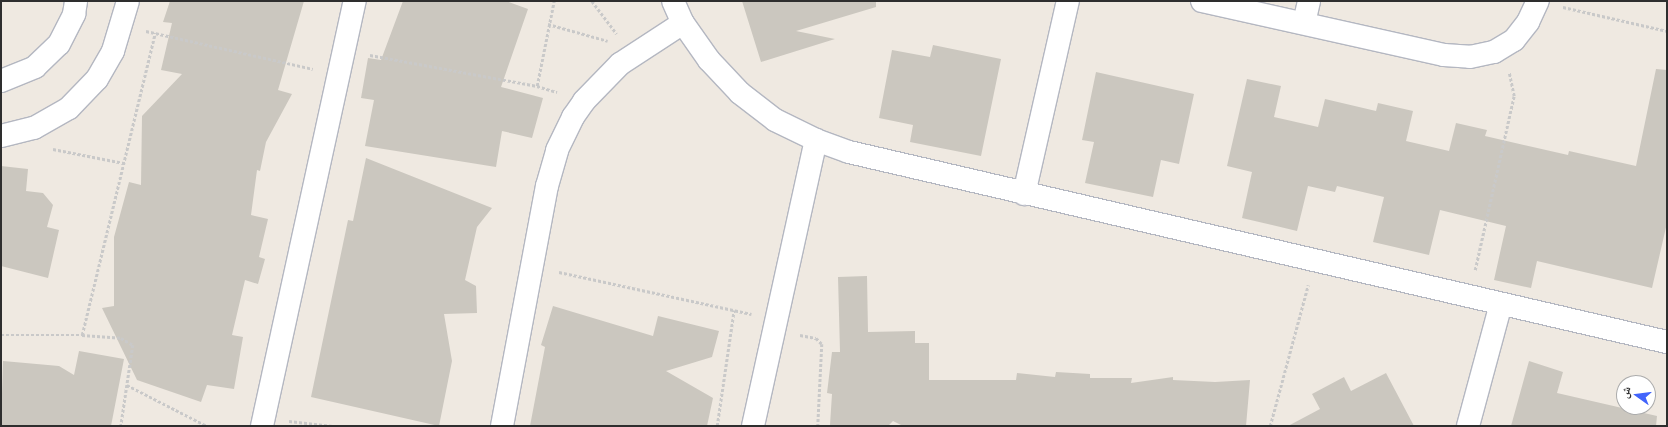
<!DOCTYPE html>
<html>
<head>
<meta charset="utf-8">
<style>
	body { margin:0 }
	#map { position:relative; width:1668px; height:427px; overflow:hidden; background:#efe9e1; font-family:Poppins,"Noto Naskh Arabic",sans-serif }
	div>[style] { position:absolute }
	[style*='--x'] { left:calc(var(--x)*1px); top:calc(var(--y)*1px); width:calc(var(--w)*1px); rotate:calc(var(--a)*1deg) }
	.building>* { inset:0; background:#cbc7bf }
	.path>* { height:2.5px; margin-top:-1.25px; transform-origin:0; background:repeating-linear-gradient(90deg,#c9c9c9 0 3px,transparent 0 5px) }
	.roads { filter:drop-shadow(1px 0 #b4b7c1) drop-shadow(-1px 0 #b4b7c1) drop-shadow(0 1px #b4b7c1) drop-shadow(0 -1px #b4b7c1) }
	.minor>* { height:22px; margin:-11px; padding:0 11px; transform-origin:11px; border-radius:11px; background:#fff }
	span { translate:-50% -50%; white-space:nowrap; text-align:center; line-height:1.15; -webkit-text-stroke:4px #fff; paint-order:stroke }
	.frame { position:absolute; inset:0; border:2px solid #2e2e2e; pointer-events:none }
	.north { position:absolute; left:1616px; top:375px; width:40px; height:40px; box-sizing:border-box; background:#fff; border:1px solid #ababab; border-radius:50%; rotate:284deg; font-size:11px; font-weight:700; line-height:16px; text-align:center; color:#2e2e2e }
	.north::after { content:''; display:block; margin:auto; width:14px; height:18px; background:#4264fb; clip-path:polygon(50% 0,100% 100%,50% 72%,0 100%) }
</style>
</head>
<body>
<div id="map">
	<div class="building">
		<i style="clip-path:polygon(170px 1px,304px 1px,278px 90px,292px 94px,266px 142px,260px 171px,257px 170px,251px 215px,268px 219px,259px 257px,265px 259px,258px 284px,245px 280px,232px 335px,243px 337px,234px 389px,207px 385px,201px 402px,137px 380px,102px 308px,114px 306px,114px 237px,129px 182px,141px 185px,142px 116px,182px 74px,161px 70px,172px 23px,163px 22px)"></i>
		<i style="clip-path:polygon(403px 1px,506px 1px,528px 9px,501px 87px,543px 98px,532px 138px,502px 131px,496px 167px,365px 146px,374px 100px,361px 98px,368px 58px,381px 60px)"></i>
		<i style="clip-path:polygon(742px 1px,876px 1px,876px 7px,796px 31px,835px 39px,761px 62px)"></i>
		<i style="clip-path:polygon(933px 45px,1001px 59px,981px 156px,910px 142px,913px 125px,879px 118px,892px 50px,930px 57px)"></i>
		<i style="clip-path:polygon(1656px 69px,1667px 70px,1667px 223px,1652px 288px,1537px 261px,1531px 288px,1494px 280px,1506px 226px,1440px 210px,1429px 255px,1373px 242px,1384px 197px,1337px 186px,1335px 192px,1308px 186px,1297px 231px,1242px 218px,1252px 172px,1227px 166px,1247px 79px,1281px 86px,1274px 117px,1318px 127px,1325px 99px,1376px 111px,1378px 103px,1413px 111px,1406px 141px,1449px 151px,1456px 123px,1487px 130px,1485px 136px,1568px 155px,1569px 151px,1636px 166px)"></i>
		<i style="clip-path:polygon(1096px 72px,1194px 94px,1179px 164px,1161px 160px,1153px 197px,1085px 183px,1094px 142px,1082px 140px)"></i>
		<i style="clip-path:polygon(366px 158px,492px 208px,477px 227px,465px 280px,476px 286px,477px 313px,444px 314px,452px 361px,439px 426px,311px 397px,348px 220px,353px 221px)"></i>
		<i style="clip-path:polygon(1px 166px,28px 169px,26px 191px,43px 193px,53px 205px,47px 227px,59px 230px,48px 278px,1px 266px)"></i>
		<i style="clip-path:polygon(867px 276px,868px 332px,915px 331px,915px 343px,929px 343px,929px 380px,1016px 380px,1017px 373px,1055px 377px,1056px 372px,1090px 374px,1090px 378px,1132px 378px,1131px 383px,1173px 377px,1173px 380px,1215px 382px,1250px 380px,1246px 426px,903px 426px,893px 421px,888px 426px,830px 425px,832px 394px,827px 393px,832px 352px,840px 352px,838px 277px)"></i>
		<i style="clip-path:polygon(553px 306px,653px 336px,658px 316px,719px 331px,712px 357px,666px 371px,713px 398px,707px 426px,530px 426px,545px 347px,541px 345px)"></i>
		<i style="clip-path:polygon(79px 351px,124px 359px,111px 426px,1px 426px,3px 361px,59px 366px,74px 375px)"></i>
		<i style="clip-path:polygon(1529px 361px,1563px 372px,1557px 393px,1657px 416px,1656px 426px,1511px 426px)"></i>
		<i style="clip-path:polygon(1386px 373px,1414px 426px,1288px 426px,1320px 409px,1312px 394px,1344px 377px,1351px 391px)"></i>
	</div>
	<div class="path">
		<i style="--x:592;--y:1;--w:41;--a:52.9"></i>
		<i style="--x:1563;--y:7;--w:107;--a:13"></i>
		<i style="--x:548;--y:24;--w:62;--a:15.8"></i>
		<i style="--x:146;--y:31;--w:171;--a:12.8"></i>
		<i style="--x:370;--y:55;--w:170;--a:10.5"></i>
		<i style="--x:537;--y:86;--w:21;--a:17"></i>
		<i style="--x:537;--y:86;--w:87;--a:-78.7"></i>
		<i style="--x:53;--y:149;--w:72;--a:11.2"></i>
		<i style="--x:1475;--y:270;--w:178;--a:-77.4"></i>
		<i style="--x:1514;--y:96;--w:24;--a:-102"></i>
		<i style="--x:559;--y:272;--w:197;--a:12.3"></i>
		<i style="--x:1;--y:335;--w:81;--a:0"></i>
		<i style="--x:82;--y:335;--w:39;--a:4"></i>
		<i style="--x:121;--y:338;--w:14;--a:30"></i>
		<i style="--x:133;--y:345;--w:82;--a:98.4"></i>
		<i style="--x:82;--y:335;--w:311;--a:-76.4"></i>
		<i style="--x:800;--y:335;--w:16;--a:11"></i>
		<i style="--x:816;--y:338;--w:8;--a:45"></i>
		<i style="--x:822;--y:344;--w:82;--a:92.8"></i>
		<i style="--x:127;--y:385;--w:90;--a:27.1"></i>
		<i style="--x:289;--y:421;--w:44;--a:6.5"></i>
		<i style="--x:717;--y:426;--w:117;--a:-81.7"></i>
		<i style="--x:1270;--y:426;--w:146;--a:-74.9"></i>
	</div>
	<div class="roads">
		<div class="minor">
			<i style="--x:673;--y:1;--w:24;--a:66"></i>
			<i style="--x:683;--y:23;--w:45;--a:54.9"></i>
			<i style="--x:709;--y:60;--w:45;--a:46.8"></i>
			<i style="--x:740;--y:93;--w:44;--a:37.6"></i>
			<i style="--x:775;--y:120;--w:46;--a:26"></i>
			<i style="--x:816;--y:140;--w:35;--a:20"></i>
			<i style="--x:849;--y:152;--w:840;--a:13.08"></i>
			<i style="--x:1202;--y:1;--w:248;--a:12.6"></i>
			<i style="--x:1444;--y:55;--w:26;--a:4"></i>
			<i style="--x:1470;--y:57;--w:25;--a:-12"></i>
			<i style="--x:1494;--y:52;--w:23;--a:-31"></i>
			<i style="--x:1514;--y:40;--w:23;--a:-52"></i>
			<i style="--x:1528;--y:22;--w:23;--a:-65"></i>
			<i style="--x:1304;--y:23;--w:23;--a:-77"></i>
			<i style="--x:1;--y:81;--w:37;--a:-22"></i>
			<i style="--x:35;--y:67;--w:33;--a:-44"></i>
			<i style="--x:59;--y:44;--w:34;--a:-63"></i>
			<i style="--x:74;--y:14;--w:13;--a:-81"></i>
			<i style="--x:1;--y:136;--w:34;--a:-14"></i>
			<i style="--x:34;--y:128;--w:40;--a:-29.7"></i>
			<i style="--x:69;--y:108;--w:40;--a:-46"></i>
			<i style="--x:97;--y:79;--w:32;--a:-60"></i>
			<i style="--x:113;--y:51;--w:52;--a:-73.3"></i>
			<i style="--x:1024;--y:194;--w:198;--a:-77.2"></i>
			<i style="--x:262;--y:426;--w:435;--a:-77.7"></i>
			<i style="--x:502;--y:426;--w:244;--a:-79.4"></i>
			<i style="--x:547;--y:186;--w:37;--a:-74"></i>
			<i style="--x:557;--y:150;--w:37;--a:-64"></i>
			<i style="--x:573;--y:117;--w:19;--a:-55"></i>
			<i style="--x:584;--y:101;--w:52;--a:-45.8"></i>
			<i style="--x:620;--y:64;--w:75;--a:-33.1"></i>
			<i style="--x:753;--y:426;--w:293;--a:-77.6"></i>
			<i style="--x:1468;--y:426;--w:126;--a:-74.9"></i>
		</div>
	</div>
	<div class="frame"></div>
	<div class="north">ش</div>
</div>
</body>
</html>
